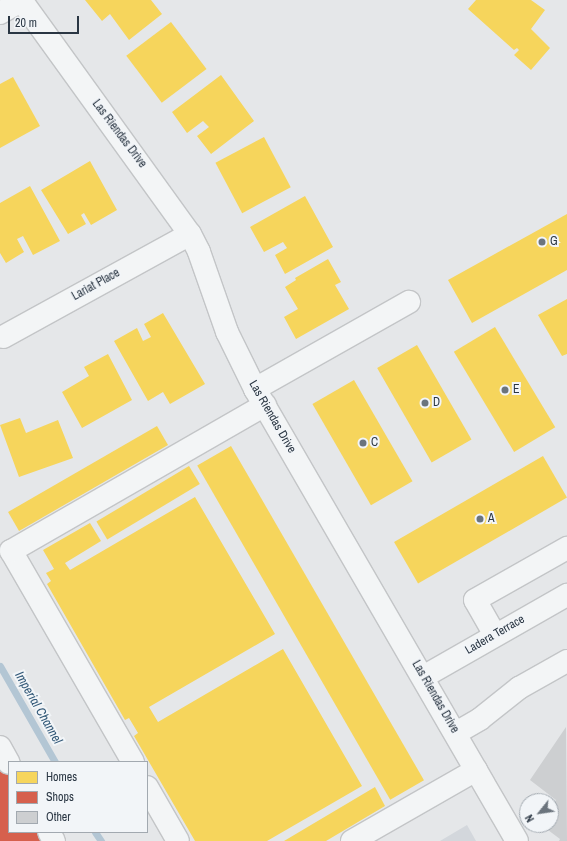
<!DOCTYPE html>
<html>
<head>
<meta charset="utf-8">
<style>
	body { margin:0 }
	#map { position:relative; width:567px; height:841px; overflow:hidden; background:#e5e7e9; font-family:"Archivo Narrow",sans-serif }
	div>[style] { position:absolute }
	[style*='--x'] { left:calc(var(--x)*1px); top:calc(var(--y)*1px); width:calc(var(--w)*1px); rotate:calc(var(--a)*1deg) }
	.built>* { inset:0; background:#d3d7dc }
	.homes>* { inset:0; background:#f6d55c; transform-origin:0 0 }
	.shops>* { inset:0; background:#d6604d }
	.stream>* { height:7px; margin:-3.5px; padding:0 3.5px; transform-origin:3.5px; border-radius:3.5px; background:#b3c6d4 }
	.building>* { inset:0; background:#cdcfd1 }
	.roads { filter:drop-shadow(1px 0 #c3c5c7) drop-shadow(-1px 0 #c3c5c7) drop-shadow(0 1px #c3c5c7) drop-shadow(0 -1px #c3c5c7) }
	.minor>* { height:22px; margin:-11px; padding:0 11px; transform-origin:11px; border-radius:11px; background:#f3f5f6 }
	.dots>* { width:11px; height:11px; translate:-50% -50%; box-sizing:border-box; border:2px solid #f2f5f8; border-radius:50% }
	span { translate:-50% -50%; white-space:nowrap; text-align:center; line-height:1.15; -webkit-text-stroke:4px #f2f5f8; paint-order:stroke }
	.street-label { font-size:12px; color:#2a3643 }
	.poi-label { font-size:12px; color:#2a3643 }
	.left { translate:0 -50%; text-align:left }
	.water-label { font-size:13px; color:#335978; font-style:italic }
	.legend { position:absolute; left:8px; top:761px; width:140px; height:72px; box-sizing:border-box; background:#f2f5f8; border:1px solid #a2a9b0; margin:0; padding:5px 7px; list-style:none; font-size:12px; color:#2a3643 }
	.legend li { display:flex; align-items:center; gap:8px; height:20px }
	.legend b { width:20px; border:1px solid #a2a9b0 }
	.north { position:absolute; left:519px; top:793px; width:40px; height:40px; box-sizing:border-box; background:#f2f5f8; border:1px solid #a2a9b0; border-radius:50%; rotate:240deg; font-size:11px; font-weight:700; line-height:16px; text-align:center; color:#2a3643 }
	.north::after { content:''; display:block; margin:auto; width:14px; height:18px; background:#6b747d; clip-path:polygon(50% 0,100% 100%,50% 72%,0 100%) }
	.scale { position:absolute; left:8px; top:16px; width:71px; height:18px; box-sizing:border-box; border:2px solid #2a3643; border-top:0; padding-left:5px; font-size:12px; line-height:14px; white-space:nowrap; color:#2a3643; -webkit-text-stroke:3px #f2f5f8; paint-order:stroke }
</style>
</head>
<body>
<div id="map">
	<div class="built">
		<i style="clip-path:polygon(467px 825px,476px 841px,440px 841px)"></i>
	</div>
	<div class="homes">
		<i style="clip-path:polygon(85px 0,151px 0,162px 14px,129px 40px,110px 14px,102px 21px)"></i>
		<i style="clip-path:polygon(476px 0,531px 0,545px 10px,531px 29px,550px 48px,531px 70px,514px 55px,519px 50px,517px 48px,514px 50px,468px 9px)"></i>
		<i style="left:171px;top:22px;width:59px;height:56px;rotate:53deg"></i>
		<i style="clip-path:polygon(221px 75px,254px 121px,211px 154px,197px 136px,209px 127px,203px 121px,187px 133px,172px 112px)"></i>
		<i style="clip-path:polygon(13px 77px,40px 126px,0 148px,0 84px)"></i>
		<i style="left:264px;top:137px;width:57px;height:55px;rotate:62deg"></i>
		<i style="clip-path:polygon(90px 161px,117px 210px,91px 225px,84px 213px,81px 215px,86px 224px,68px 234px,41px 190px)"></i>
		<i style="clip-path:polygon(30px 186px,60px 241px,33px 255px,23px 236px,17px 239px,24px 252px,6px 263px,0 253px,0 203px)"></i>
		<i style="clip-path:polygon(305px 196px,333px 247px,285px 274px,275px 255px,287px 248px,283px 242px,264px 252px,250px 227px)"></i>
		<i style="clip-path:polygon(567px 214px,567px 270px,472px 323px,448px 280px)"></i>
		<i style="clip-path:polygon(328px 259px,341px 282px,335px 285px,349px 309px,296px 339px,284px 317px,298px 309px,285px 287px,296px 280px,295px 278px)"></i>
		<i style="clip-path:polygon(567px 299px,567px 354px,562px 356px,538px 315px)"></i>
		<i style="clip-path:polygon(163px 313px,205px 384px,170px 404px,163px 392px,148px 401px,114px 341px,137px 328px,143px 341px,151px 337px,144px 324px)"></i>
		<i style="left:495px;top:327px;width:117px;height:48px;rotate:59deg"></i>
		<i style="left:417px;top:345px;width:109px;height:46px;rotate:60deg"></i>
		<i style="clip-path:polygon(108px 354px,132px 400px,82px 428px,62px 392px,89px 376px,84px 367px)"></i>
		<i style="left:354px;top:380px;width:117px;height:48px;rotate:60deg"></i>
		<i style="clip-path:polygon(20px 418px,26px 433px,58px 420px,73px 458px,19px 477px,0 425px)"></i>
		<i style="left:157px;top:426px;width:22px;height:172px;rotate:60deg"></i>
		<i style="left:231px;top:446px;width:386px;height:39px;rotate:60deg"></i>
		<i style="left:543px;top:456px;width:48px;height:172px;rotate:60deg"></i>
		<i style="left:189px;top:466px;width:21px;height:108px;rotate:59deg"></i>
		<i style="clip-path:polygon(195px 497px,275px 634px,149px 707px,158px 722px,283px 649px,362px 786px,267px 841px,195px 841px,134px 736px,138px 733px,129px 718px,125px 720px,47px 584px,51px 581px,46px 573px,54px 569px,43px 550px,90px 523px,101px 541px,65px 563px,70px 570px)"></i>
		<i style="clip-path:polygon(375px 787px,385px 806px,326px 841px,284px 841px)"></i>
	</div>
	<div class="shops">
		<i style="clip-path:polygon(0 761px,9px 777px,9px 832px,41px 832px,46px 841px,0 841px)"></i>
	</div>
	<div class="stream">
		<i style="--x:0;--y:666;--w:111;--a:60.2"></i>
		<i style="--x:95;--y:832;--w:11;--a:56"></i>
	</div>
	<div class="building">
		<i style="clip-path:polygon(566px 727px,567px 841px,559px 841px,560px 839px,544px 827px,551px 825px,551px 807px,556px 800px,530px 780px)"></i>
	</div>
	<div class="roads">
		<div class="minor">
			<i style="--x:21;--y:0;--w:289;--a:54.2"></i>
			<i style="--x:190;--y:234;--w:20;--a:63"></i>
			<i style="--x:199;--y:252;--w:85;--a:70.7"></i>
			<i style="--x:227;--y:332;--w:64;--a:63.8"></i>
			<i style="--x:255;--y:389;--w:522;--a:59.9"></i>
			<i style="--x:0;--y:13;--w:24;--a:-30"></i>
			<i style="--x:3;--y:337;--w:213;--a:-28.8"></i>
			<i style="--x:255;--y:389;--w:177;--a:-29.5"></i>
			<i style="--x:495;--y:635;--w:40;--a:-119.7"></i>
			<i style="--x:475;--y:600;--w:106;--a:-29.5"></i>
			<i style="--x:423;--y:677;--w:166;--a:-29.7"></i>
			<i style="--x:456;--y:733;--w:28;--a:-30"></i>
			<i style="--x:480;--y:719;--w:50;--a:-38.5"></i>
			<i style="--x:519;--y:688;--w:55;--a:-29.4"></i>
			<i style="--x:0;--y:747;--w:18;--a:61"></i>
			<i style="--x:133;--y:762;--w:244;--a:-120"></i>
			<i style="--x:11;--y:551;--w:293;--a:-29.9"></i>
			<i style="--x:147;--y:787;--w:62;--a:60.1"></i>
			<i style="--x:49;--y:832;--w:10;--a:61"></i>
			<i style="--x:352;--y:841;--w:143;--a:-29.8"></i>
		</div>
	</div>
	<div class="dots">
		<i style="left:542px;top:242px;background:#6b747d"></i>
		<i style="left:505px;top:390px;background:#6b747d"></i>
		<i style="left:425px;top:403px;background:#6b747d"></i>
		<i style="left:363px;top:443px;background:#6b747d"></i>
		<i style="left:480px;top:519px;background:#6b747d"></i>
	</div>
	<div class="street-label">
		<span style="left:119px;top:134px;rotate:53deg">Las Riendas Drive</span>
		<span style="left:96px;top:285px;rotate:-29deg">Lariat Place</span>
		<span style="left:272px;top:417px;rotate:60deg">Las Riendas Drive</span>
		<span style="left:495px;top:635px;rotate:-30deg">Ladera Terrace</span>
		<span style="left:435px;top:697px;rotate:60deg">Las Riendas Drive</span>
	</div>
	<div class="poi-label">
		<span class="left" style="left:550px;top:242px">G</span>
		<span class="left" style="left:513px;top:390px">E</span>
		<span class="left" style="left:433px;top:403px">D</span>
		<span class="left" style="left:371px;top:443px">C</span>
		<span class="left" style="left:488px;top:519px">A</span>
	</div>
	<div class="water-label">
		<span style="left:38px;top:708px;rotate:60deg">Imperial Channel</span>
	</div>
	<ul class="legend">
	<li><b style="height:11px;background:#f6d55c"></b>Homes</li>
	<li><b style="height:11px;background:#d6604d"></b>Shops</li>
	<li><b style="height:11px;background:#cdcfd1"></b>Other</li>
	</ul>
	<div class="north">N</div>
	<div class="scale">20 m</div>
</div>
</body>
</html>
